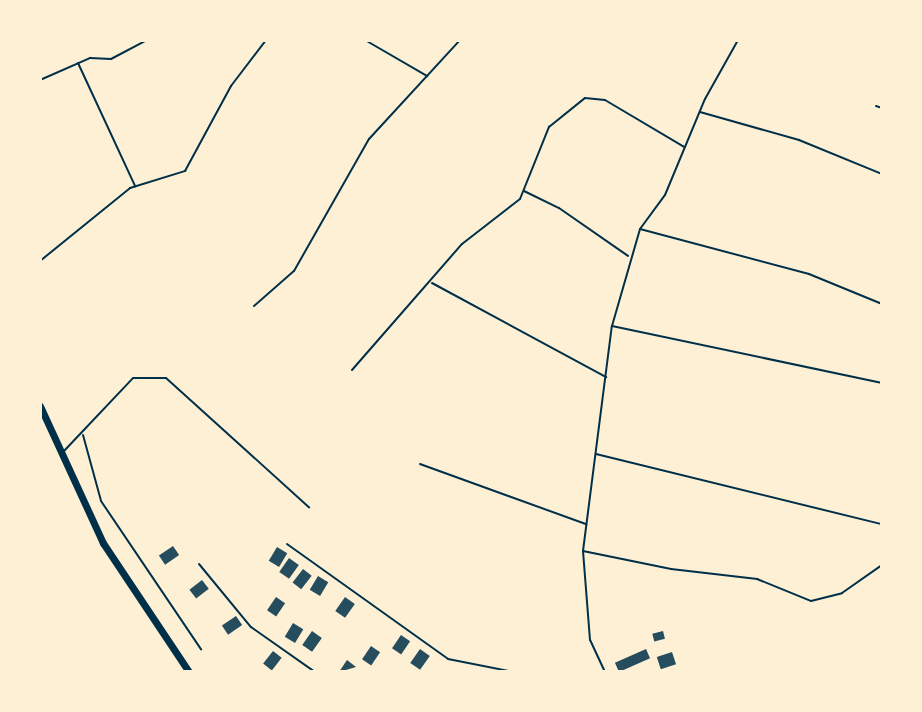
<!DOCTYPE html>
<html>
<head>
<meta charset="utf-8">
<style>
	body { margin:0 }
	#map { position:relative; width:922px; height:712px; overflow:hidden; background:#fdf0d5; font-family:Inter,sans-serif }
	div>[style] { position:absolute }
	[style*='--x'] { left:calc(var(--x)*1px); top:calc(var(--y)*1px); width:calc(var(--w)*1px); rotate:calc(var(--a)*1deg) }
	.building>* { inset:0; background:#264d5e; transform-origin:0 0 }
	.service>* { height:2px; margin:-1px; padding:0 1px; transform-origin:1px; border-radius:1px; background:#003049 }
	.trunk>* { height:7px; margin:-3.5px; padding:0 3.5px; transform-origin:3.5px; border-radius:3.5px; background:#003049 }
	span { translate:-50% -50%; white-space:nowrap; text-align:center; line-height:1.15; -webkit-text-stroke:6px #fdf0d5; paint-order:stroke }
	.frame { position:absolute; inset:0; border:42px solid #fdf0d5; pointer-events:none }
</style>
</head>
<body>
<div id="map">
	<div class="building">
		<i style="left:173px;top:546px;width:11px;height:17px;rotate:56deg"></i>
		<i style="left:277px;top:547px;width:12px;height:16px;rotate:31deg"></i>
		<i style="left:289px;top:558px;width:12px;height:17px;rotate:35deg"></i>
		<i style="left:303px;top:569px;width:11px;height:17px;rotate:38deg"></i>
		<i style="left:318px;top:576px;width:12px;height:16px;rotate:31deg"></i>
		<i style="left:202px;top:580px;width:11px;height:16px;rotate:52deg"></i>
		<i style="left:276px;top:597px;width:11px;height:16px;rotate:34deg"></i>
		<i style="left:345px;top:597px;width:12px;height:17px;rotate:35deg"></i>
		<i style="left:236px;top:616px;width:11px;height:17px;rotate:56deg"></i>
		<i style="left:293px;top:623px;width:12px;height:16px;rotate:31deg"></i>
		<i style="left:312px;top:631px;width:12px;height:17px;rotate:35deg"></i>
		<i style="left:663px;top:631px;width:8px;height:11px;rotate:76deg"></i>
		<i style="left:401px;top:635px;width:11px;height:16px;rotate:34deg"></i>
		<i style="left:371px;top:646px;width:11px;height:16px;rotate:34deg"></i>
		<i style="left:420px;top:649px;width:12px;height:17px;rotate:35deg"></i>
		<i style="left:646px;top:649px;width:10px;height:34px;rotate:66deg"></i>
		<i style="left:273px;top:651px;width:11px;height:16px;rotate:38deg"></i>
		<i style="left:672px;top:652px;width:13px;height:16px;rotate:72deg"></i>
		<i style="clip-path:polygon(347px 660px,356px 667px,339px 672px)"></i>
	</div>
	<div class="service">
		<i style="--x:365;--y:40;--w:72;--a:30.1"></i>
		<i style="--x:78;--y:63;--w:136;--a:65.1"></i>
		<i style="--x:40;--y:80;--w:55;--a:-23.7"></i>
		<i style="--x:90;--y:58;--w:21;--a:3"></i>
		<i style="--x:111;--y:59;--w:41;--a:-27.8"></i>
		<i style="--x:876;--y:106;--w:6;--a:18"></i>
		<i style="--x:700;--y:112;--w:103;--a:15.8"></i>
		<i style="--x:799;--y:140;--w:90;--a:22.3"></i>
		<i style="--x:524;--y:191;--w:39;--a:26"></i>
		<i style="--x:559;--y:208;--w:84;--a:34.8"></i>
		<i style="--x:640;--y:229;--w:175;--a:14.9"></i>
		<i style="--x:809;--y:274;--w:79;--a:22.3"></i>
		<i style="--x:40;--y:261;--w:116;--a:-39"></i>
		<i style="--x:130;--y:188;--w:58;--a:-17.2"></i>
		<i style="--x:185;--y:171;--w:97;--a:-61.6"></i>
		<i style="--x:231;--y:86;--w:58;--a:-52.7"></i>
		<i style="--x:432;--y:283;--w:198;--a:28.4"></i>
		<i style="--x:254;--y:306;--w:53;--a:-41.2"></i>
		<i style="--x:294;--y:271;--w:152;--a:-60.4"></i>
		<i style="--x:369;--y:139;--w:134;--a:-47.4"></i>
		<i style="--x:612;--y:326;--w:276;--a:11.9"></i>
		<i style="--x:352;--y:370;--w:167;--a:-48.9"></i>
		<i style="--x:462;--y:244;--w:73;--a:-37.8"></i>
		<i style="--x:520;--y:199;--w:78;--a:-68.1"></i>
		<i style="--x:549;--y:127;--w:46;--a:-38.9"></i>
		<i style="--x:585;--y:98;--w:20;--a:6"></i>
		<i style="--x:605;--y:100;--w:92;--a:30.7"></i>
		<i style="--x:83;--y:435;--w:68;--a:74.7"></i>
		<i style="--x:101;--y:501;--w:179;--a:56"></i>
		<i style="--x:64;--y:451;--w:100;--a:-46.6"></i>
		<i style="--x:133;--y:378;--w:33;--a:0"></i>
		<i style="--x:166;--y:378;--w:193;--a:42.1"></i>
		<i style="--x:596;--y:454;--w:294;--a:13.8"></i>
		<i style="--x:420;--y:464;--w:177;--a:19.9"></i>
		<i style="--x:287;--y:544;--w:198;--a:35.5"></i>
		<i style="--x:448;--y:659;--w:67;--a:11.1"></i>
		<i style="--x:583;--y:551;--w:90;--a:11.6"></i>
		<i style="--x:671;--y:569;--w:87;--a:6.6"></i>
		<i style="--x:757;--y:579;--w:58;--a:22.2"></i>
		<i style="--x:811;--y:601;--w:32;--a:-14"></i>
		<i style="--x:842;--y:593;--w:49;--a:-35"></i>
		<i style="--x:199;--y:564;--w:82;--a:50.5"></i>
		<i style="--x:251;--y:627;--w:78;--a:35.1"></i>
		<i style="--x:605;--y:672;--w:35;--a:-115"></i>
		<i style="--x:590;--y:640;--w:89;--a:-94.5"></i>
		<i style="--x:583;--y:551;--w:227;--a:-82.7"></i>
		<i style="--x:612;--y:326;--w:101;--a:-73.9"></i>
		<i style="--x:640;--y:229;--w:42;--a:-53.7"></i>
		<i style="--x:665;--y:195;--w:104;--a:-67.4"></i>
		<i style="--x:705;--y:99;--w:68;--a:-60.8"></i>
	</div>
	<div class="trunk">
		<i style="--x:40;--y:406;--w:151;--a:65.3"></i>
		<i style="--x:103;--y:543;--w:155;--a:56.3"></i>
	</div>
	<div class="frame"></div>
</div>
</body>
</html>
